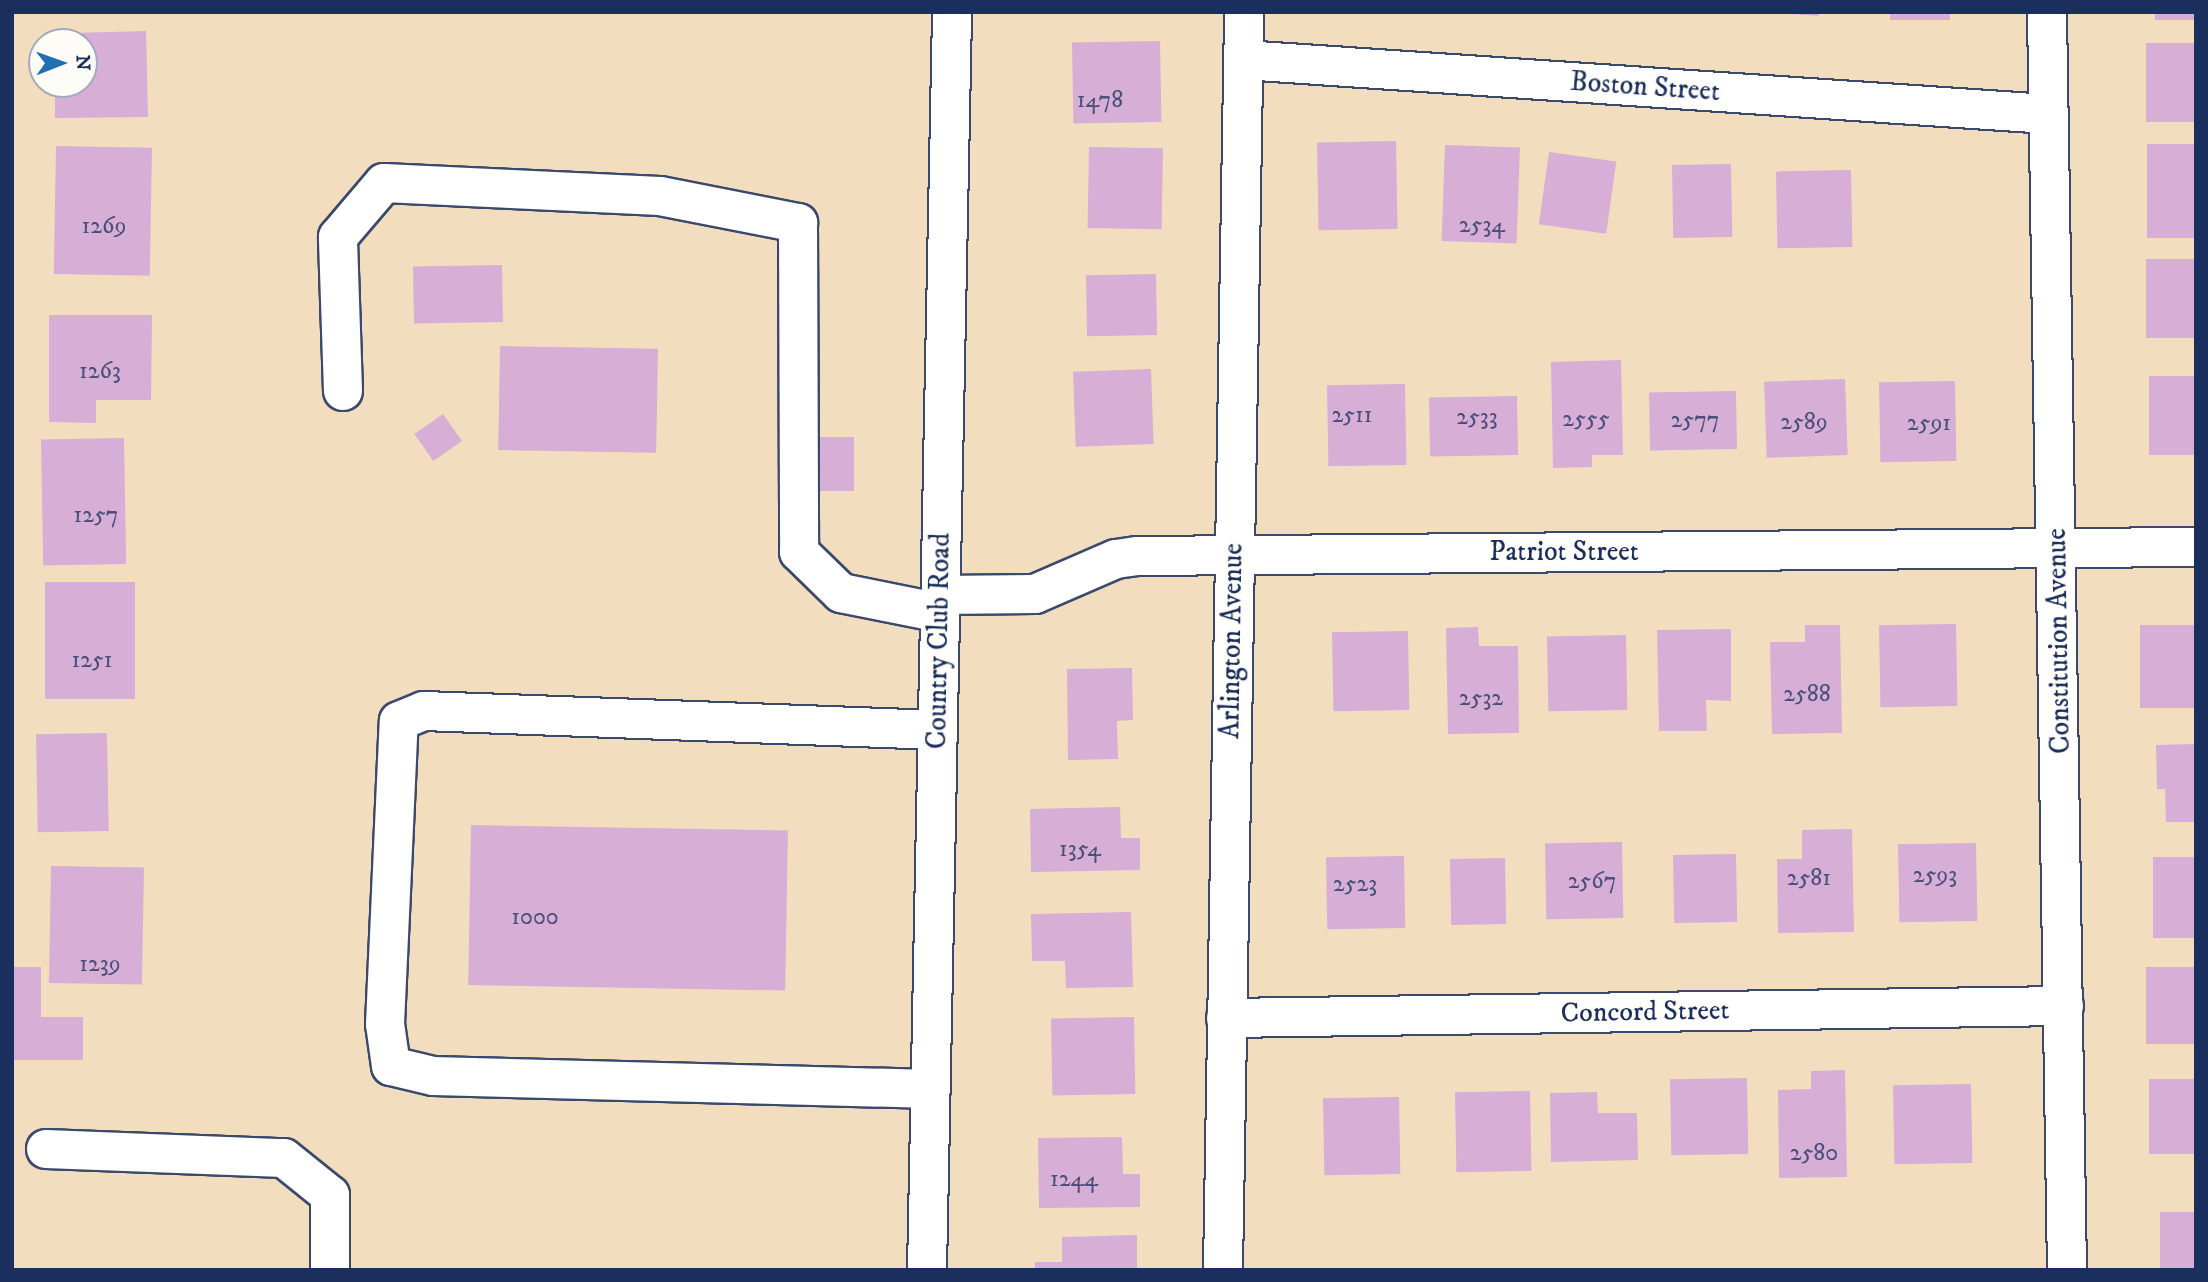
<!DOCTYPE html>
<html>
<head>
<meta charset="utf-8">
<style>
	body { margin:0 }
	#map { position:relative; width:2208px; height:1282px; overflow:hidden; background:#f2debf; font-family:"IM FELL DW Pica",serif }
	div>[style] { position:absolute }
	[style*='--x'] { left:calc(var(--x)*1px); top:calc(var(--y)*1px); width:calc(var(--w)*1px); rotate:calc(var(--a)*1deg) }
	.building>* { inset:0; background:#d7aed5; transform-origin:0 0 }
	.roads { filter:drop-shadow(2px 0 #3b496d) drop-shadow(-2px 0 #3b496d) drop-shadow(0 2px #3b496d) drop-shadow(0 -2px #3b496d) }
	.minor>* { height:38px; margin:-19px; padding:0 19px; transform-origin:19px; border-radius:19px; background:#fff }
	span { translate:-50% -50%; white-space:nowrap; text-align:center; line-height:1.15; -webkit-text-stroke:5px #fdfcf7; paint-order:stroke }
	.number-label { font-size:24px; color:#4a4f7c }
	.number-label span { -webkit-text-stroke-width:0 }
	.street-label { font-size:28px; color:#1b2f5e }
	.frame { position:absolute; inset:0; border:14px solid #1b2f5e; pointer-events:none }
	.north { position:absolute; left:28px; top:28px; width:70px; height:70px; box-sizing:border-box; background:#fdfcf7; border:2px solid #a3aaba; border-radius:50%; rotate:89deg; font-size:19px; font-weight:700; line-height:28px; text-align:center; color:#1b2f5e }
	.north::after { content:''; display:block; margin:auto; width:24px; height:32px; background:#1f6fb2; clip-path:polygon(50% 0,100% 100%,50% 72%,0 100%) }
</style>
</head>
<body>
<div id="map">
	<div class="building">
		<i style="clip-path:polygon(1792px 12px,1819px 12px,1818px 16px,1792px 14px)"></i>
		<i style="left:1890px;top:12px;width:60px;height:8px"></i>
		<i style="left:2155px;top:12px;width:41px;height:8px"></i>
		<i style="clip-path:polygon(146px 31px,148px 117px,55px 118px,55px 84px,84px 84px,84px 42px,72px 42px,72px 33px)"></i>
		<i style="left:1160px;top:41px;width:81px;height:88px;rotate:89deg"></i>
		<i style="left:2196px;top:43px;width:79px;height:50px;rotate:90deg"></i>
		<i style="left:1396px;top:141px;width:88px;height:79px;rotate:89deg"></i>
		<i style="left:2196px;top:144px;width:94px;height:49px;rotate:90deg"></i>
		<i style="left:1445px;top:145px;width:75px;height:96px;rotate:2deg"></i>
		<i style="left:56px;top:146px;width:96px;height:128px;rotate:1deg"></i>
		<i style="left:1089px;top:147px;width:74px;height:81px;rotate:1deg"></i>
		<i style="left:1549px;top:152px;width:68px;height:73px;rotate:8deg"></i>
		<i style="left:1731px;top:164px;width:73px;height:59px;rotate:89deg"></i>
		<i style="left:1851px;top:170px;width:77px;height:75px;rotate:89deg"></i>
		<i style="left:2196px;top:259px;width:79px;height:50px;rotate:90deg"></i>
		<i style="left:502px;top:265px;width:57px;height:89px;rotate:89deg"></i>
		<i style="left:1156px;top:274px;width:61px;height:70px;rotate:89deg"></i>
		<i style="clip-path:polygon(49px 315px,152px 315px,151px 400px,96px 400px,96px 423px,49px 422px)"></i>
		<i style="left:500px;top:346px;width:158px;height:104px;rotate:1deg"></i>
		<i style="clip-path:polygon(1621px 360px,1623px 455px,1592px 455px,1592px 467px,1553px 468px,1551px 362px)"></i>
		<i style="left:1151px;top:369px;width:75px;height:78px;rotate:88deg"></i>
		<i style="left:2196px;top:376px;width:79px;height:47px;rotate:90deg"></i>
		<i style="left:1845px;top:379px;width:76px;height:81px;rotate:88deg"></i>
		<i style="left:1955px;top:381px;width:80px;height:76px;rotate:89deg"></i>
		<i style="left:1405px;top:384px;width:81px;height:78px;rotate:89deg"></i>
		<i style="left:1736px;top:391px;width:58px;height:87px;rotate:89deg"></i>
		<i style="left:1517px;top:396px;width:59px;height:88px;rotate:89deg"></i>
		<i style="left:443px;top:414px;width:33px;height:35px;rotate:55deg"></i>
		<i style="left:819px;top:437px;width:35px;height:54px"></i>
		<i style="left:124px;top:438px;width:126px;height:83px;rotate:89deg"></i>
		<i style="left:45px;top:582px;width:90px;height:117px"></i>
		<i style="left:1956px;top:624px;width:82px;height:77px;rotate:89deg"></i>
		<i style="clip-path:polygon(1805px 625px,1840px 625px,1842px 733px,1772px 734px,1770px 642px,1805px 642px)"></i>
		<i style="left:2196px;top:625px;width:83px;height:56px;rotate:90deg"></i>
		<i style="clip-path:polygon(1478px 627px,1479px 646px,1518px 646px,1519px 733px,1448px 734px,1446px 628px)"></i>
		<i style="clip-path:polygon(1731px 629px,1731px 701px,1706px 700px,1707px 731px,1659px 731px,1657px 630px)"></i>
		<i style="left:1408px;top:631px;width:79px;height:76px;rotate:89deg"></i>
		<i style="left:1626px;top:635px;width:75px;height:79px;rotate:89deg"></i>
		<i style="clip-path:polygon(1132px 668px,1133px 720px,1117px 721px,1118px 759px,1068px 760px,1067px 669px)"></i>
		<i style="left:107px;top:733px;width:98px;height:71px;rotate:89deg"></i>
		<i style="clip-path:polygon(2196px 744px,2196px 822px,2166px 822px,2165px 789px,2157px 789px,2156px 745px)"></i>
		<i style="clip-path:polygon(1120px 807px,1121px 838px,1140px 838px,1140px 870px,1031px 872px,1030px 809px)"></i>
		<i style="left:471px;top:825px;width:317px;height:160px;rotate:1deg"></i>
		<i style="clip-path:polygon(1852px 829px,1854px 932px,1778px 933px,1777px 859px,1802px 859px,1802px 830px)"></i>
		<i style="left:1622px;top:842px;width:76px;height:77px;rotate:89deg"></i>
		<i style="left:1976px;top:843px;width:78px;height:78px;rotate:89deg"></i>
		<i style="left:1736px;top:854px;width:68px;height:63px;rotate:89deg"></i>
		<i style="left:1404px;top:856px;width:72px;height:78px;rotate:89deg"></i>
		<i style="left:2196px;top:857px;width:81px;height:43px;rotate:90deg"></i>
		<i style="left:1505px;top:858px;width:66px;height:55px;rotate:89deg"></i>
		<i style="left:51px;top:866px;width:93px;height:117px;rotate:1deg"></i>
		<i style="clip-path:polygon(1131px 912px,1133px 987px,1066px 988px,1065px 961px,1032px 961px,1031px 914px)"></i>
		<i style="clip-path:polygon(12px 967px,41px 967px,41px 1017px,83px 1017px,83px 1060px,12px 1060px)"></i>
		<i style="left:2196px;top:967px;width:77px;height:50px;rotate:90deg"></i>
		<i style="left:1134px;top:1017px;width:77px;height:83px;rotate:89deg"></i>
		<i style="clip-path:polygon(1845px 1070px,1847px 1177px,1779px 1178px,1778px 1090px,1811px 1089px,1811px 1071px)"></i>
		<i style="left:1747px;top:1078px;width:76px;height:77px;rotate:89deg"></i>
		<i style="left:2196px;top:1079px;width:75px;height:47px;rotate:90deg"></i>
		<i style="left:1971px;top:1084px;width:79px;height:78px;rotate:89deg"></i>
		<i style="left:1530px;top:1091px;width:80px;height:75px;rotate:89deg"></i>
		<i style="clip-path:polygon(1597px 1092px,1598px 1113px,1637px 1113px,1638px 1160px,1551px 1162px,1550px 1093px)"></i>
		<i style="left:1399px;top:1097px;width:77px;height:76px;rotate:89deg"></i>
		<i style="clip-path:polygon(1122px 1137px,1123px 1174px,1140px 1174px,1140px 1207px,1039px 1208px,1038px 1138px)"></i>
		<i style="left:2160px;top:1212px;width:36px;height:58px"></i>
		<i style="clip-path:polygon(1137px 1235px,1137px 1270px,1035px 1270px,1035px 1262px,1062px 1262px,1062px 1237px)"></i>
	</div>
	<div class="roads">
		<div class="minor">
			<i style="--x:2047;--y:12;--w:1258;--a:89.09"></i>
			<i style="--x:1243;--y:60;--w:807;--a:3.84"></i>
			<i style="--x:343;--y:391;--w:154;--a:-91.9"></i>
			<i style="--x:338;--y:237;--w:71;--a:-49.6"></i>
			<i style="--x:384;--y:183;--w:276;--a:2.7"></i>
			<i style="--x:660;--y:196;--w:141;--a:11.1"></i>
			<i style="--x:798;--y:223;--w:329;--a:89.8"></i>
			<i style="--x:799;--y:552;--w:59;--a:44.3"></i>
			<i style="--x:841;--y:593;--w:101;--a:11.4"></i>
			<i style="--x:940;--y:595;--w:95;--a:-0.6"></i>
			<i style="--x:1035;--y:594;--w:88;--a:-23.4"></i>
			<i style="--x:1116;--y:559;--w:22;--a:-8"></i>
			<i style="--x:1138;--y:556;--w:1058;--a:-0.49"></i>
			<i style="--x:1226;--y:1018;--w:838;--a:-0.82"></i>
			<i style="--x:931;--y:1089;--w:498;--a:-178.5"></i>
			<i style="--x:433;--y:1076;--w:43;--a:-166.6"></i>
			<i style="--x:391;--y:1066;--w:42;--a:-98.1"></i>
			<i style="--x:385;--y:1024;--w:303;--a:-87.4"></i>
			<i style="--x:399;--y:721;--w:27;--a:-22"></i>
			<i style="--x:424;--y:711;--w:514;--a:2.12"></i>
			<i style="--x:46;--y:1149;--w:238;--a:2.2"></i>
			<i style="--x:284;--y:1158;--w:59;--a:38.8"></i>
			<i style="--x:330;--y:1195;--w:75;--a:90"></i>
			<i style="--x:927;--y:1270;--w:1258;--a:-88.86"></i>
			<i style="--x:1223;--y:1270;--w:1258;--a:-89.04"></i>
		</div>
	</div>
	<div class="number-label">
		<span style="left:1100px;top:101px">1478</span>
		<span style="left:1482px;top:226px">2534</span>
		<span style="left:104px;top:227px">1269</span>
		<span style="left:100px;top:372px">1263</span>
		<span style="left:1352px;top:416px">2511</span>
		<span style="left:1477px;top:418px">2533</span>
		<span style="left:1586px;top:420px">2555</span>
		<span style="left:1695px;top:421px">2577</span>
		<span style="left:1804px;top:423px">2589</span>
		<span style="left:1929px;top:424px">2591</span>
		<span style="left:96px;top:516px">1257</span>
		<span style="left:92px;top:661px">1251</span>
		<span style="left:1807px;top:695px">2588</span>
		<span style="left:1481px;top:699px">2532</span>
		<span style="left:1080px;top:850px">1354</span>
		<span style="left:1935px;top:876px">2593</span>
		<span style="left:1809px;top:879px">2581</span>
		<span style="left:1592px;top:882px">2567</span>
		<span style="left:1355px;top:885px">2523</span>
		<span style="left:535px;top:918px">1000</span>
		<span style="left:100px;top:965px">1239</span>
		<span style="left:1814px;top:1154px">2580</span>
		<span style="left:1074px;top:1180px">1244</span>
	</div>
	<div class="street-label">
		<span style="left:1645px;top:87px;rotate:4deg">Boston Street</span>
		<span style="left:1564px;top:552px">Patriot Street</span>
		<span style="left:939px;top:641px;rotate:-89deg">Country Club Road</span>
		<span style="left:1232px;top:641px;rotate:-89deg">Arlington Avenue</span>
		<span style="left:2059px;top:641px;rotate:-91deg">Constitution Avenue</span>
		<span style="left:1645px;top:1012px;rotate:-1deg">Concord Street</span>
	</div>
	<div class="frame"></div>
	<div class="north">N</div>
</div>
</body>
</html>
